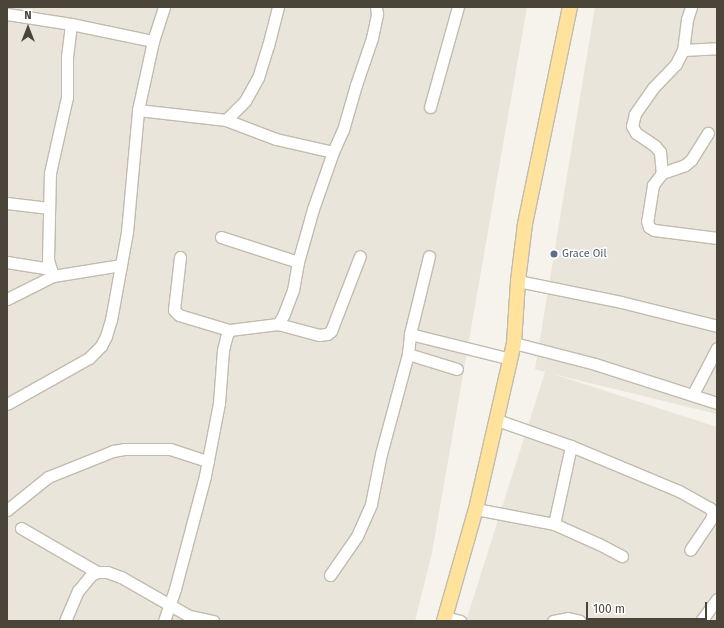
<!DOCTYPE html>
<html>
<head>
<meta charset="utf-8">
<style>
	body { margin:0 }
	#map { position:relative; width:724px; height:628px; overflow:hidden; background:#f6f3ec; font-family:"Fira Sans",sans-serif }
	div>[style] { position:absolute }
	[style*='--x'] { left:calc(var(--x)*1px); top:calc(var(--y)*1px); width:calc(var(--w)*1px); rotate:calc(var(--a)*1deg) }
	.residential>* { inset:0; background:#eae5da }
	.roads { filter:drop-shadow(1px 0 #c2bbae) drop-shadow(-1px 0 #c2bbae) drop-shadow(0 1px #c2bbae) drop-shadow(0 -1px #c2bbae) }
	.minor>* { height:11px; margin:-5.5px; padding:0 5.5px; transform-origin:5.5px; border-radius:5.5px; background:#fff }
	.major>* { height:14px; margin:-7px; padding:0 7px; transform-origin:7px; border-radius:7px; background:#ffe39c }
	.dots>* { width:11px; height:11px; translate:-50% -50%; box-sizing:border-box; border:2px solid #fff; border-radius:50% }
	span { translate:-50% -50%; white-space:nowrap; text-align:center; line-height:1.15; -webkit-text-stroke:3px #fff; paint-order:stroke }
	.service-label { font-size:11px; color:#4e5e75 }
	.left { translate:0 -50%; text-align:left }
	.frame { position:absolute; inset:0; border:8px solid #4b4439; pointer-events:none }
	.north { position:absolute; left:8px; top:8px; width:40px; height:40px; -webkit-text-stroke:3px #fff; paint-order:stroke; rotate:0deg; font-size:11px; font-weight:700; line-height:16px; text-align:center; color:#4b4439 }
	.north::after { content:''; display:block; margin:auto; width:14px; height:18px; background:#4b4439; clip-path:polygon(50% 0,100% 100%,50% 72%,0 100%) }
	.scale { position:absolute; left:586px; top:602px; width:121px; height:18px; box-sizing:border-box; border:2px solid #4b4439; border-top:0; padding-left:5px; font-size:12px; line-height:14px; white-space:nowrap; color:#4b4439; -webkit-text-stroke:3px #fff; paint-order:stroke }
</style>
</head>
<body>
<div id="map">
	<div class="residential">
		<i style="clip-path:polygon(7px 7px,527px 7px,432px 553px,415px 621px,7px 621px)"></i>
		<i style="clip-path:polygon(595px 7px,717px 7px,717px 414px,553px 374px,717px 427px,717px 621px,466px 621px,545px 372px,535px 369px)"></i>
	</div>
	<div class="roads">
		<div class="minor">
			<i style="--x:691;--y:7;--w:13;--a:108"></i>
			<i style="--x:687;--y:19;--w:31;--a:97"></i>
			<i style="--x:683;--y:50;--w:16;--a:117"></i>
			<i style="--x:676;--y:64;--w:33;--a:134"></i>
			<i style="--x:653;--y:88;--w:32;--a:125"></i>
			<i style="--x:635;--y:114;--w:12;--a:104"></i>
			<i style="--x:632;--y:126;--w:8;--a:60"></i>
			<i style="--x:636;--y:133;--w:23;--a:34"></i>
			<i style="--x:655;--y:146;--w:8;--a:50"></i>
			<i style="--x:660;--y:152;--w:21;--a:85"></i>
			<i style="--x:662;--y:173;--w:15;--a:127"></i>
			<i style="--x:653;--y:185;--w:36;--a:99"></i>
			<i style="--x:647;--y:221;--w:6;--a:72"></i>
			<i style="--x:649;--y:227;--w:6;--a:31"></i>
			<i style="--x:654;--y:230;--w:64;--a:7.2"></i>
			<i style="--x:7;--y:14;--w:65;--a:8.9"></i>
			<i style="--x:71;--y:24;--w:84;--a:11.7"></i>
			<i style="--x:683;--y:50;--w:34;--a:-3"></i>
			<i style="--x:430;--y:107;--w:104;--a:-74.4"></i>
			<i style="--x:138;--y:110;--w:89;--a:6.5"></i>
			<i style="--x:226;--y:120;--w:53;--a:20.8"></i>
			<i style="--x:276;--y:139;--w:58;--a:12.8"></i>
			<i style="--x:333;--y:152;--w:60;--a:109.3"></i>
			<i style="--x:313;--y:209;--w:55;--a:105.8"></i>
			<i style="--x:298;--y:262;--w:28;--a:100"></i>
			<i style="--x:293;--y:290;--w:26;--a:111"></i>
			<i style="--x:284;--y:314;--w:12;--a:121"></i>
			<i style="--x:278;--y:324;--w:49;--a:173"></i>
			<i style="--x:229;--y:330;--w:9;--a:111"></i>
			<i style="--x:226;--y:338;--w:12;--a:104"></i>
			<i style="--x:223;--y:350;--w:53;--a:94.3"></i>
			<i style="--x:219;--y:403;--w:74;--a:100.9"></i>
			<i style="--x:205;--y:476;--w:117;--a:104.9"></i>
			<i style="--x:175;--y:589;--w:34;--a:109"></i>
			<i style="--x:226;--y:120;--w:27;--a:-45"></i>
			<i style="--x:245;--y:101;--w:26;--a:-61"></i>
			<i style="--x:258;--y:78;--w:34;--a:-73"></i>
			<i style="--x:268;--y:46;--w:40;--a:-75.6"></i>
			<i style="--x:333;--y:152;--w:24;--a:-66"></i>
			<i style="--x:343;--y:130;--w:47;--a:-73.9"></i>
			<i style="--x:356;--y:85;--w:50;--a:-71.2"></i>
			<i style="--x:372;--y:38;--w:25;--a:-78"></i>
			<i style="--x:377;--y:14;--w:7;--a:-98"></i>
			<i style="--x:662;--y:173;--w:24;--a:-19"></i>
			<i style="--x:685;--y:165;--w:8;--a:-40"></i>
			<i style="--x:691;--y:160;--w:32;--a:-58"></i>
			<i style="--x:7;--y:203;--w:42;--a:6.8"></i>
			<i style="--x:221;--y:237;--w:81;--a:18"></i>
			<i style="--x:180;--y:257;--w:53;--a:96.5"></i>
			<i style="--x:174;--y:310;--w:7;--a:45"></i>
			<i style="--x:179;--y:315;--w:52;--a:16.7"></i>
			<i style="--x:7;--y:262;--w:44;--a:9.2"></i>
			<i style="--x:53;--y:276;--w:17;--a:-107"></i>
			<i style="--x:48;--y:260;--w:87;--a:-88.7"></i>
			<i style="--x:50;--y:173;--w:78;--a:-77.4"></i>
			<i style="--x:67;--y:97;--w:40;--a:-90"></i>
			<i style="--x:67;--y:57;--w:33;--a:-83"></i>
			<i style="--x:518;--y:281;--w:105;--a:11.5"></i>
			<i style="--x:621;--y:302;--w:99;--a:14"></i>
			<i style="--x:7;--y:299;--w:51;--a:-26.6"></i>
			<i style="--x:53;--y:276;--w:69;--a:-9.2"></i>
			<i style="--x:278;--y:324;--w:42;--a:15"></i>
			<i style="--x:319;--y:335;--w:8;--a:-7"></i>
			<i style="--x:327;--y:334;--w:5;--a:-37"></i>
			<i style="--x:331;--y:331;--w:80;--a:-68.9"></i>
			<i style="--x:410;--y:334;--w:104;--a:13.9"></i>
			<i style="--x:514;--y:343;--w:84;--a:14.5"></i>
			<i style="--x:595;--y:364;--w:128;--a:17.7"></i>
			<i style="--x:408;--y:354;--w:51;--a:17"></i>
			<i style="--x:693;--y:394;--w:52;--a:-62.4"></i>
			<i style="--x:7;--y:404;--w:94;--a:-29.3"></i>
			<i style="--x:89;--y:358;--w:17;--a:-45"></i>
			<i style="--x:101;--y:346;--w:11;--a:-63"></i>
			<i style="--x:106;--y:336;--w:17;--a:-73"></i>
			<i style="--x:111;--y:320;--w:89;--a:-79.7"></i>
			<i style="--x:127;--y:232;--w:122;--a:-84.8"></i>
			<i style="--x:138;--y:110;--w:71;--a:-77.7"></i>
			<i style="--x:153;--y:41;--w:36;--a:-72"></i>
			<i style="--x:497;--y:420;--w:78;--a:19.4"></i>
			<i style="--x:571;--y:446;--w:117;--a:22.6"></i>
			<i style="--x:679;--y:491;--w:35;--a:29"></i>
			<i style="--x:710;--y:508;--w:6;--a:59"></i>
			<i style="--x:713;--y:513;--w:6;--a:108"></i>
			<i style="--x:711;--y:519;--w:37;--a:124"></i>
			<i style="--x:476;--y:509;--w:79;--a:10.9"></i>
			<i style="--x:554;--y:524;--w:49;--a:24"></i>
			<i style="--x:599;--y:544;--w:26;--a:28"></i>
			<i style="--x:7;--y:510;--w:53;--a:-38.8"></i>
			<i style="--x:48;--y:477;--w:70;--a:-21.8"></i>
			<i style="--x:113;--y:451;--w:11;--a:-10"></i>
			<i style="--x:124;--y:449;--w:46;--a:0"></i>
			<i style="--x:170;--y:449;--w:40;--a:18"></i>
			<i style="--x:554;--y:524;--w:80;--a:-77.7"></i>
			<i style="--x:21;--y:528;--w:88;--a:30.1"></i>
			<i style="--x:330;--y:575;--w:47;--a:-55.3"></i>
			<i style="--x:357;--y:536;--w:35;--a:-66"></i>
			<i style="--x:371;--y:504;--w:51;--a:-78.7"></i>
			<i style="--x:381;--y:454;--w:104;--a:-74.9"></i>
			<i style="--x:408;--y:354;--w:20;--a:-84"></i>
			<i style="--x:410;--y:334;--w:80;--a:-76.3"></i>
			<i style="--x:445;--y:617;--w:16;--a:15"></i>
			<i style="--x:65;--y:621;--w:33;--a:-67"></i>
			<i style="--x:78;--y:591;--w:21;--a:-51"></i>
			<i style="--x:91;--y:575;--w:7;--a:-27"></i>
			<i style="--x:97;--y:572;--w:10;--a:0"></i>
			<i style="--x:107;--y:572;--w:15;--a:20"></i>
			<i style="--x:121;--y:577;--w:78;--a:29.8"></i>
			<i style="--x:189;--y:616;--w:25;--a:12"></i>
			<i style="--x:553;--y:621;--w:15;--a:-11"></i>
			<i style="--x:568;--y:618;--w:12;--a:14"></i>
			<i style="--x:701;--y:621;--w:27;--a:-54"></i>
		</div>
		<div class="major">
			<i style="--x:444;--y:621;--w:116;--a:-74.1"></i>
			<i style="--x:476;--y:509;--w:170;--a:-77.1"></i>
			<i style="--x:514;--y:343;--w:62;--a:-86.3"></i>
			<i style="--x:518;--y:281;--w:57;--a:-83"></i>
			<i style="--x:525;--y:224;--w:222;--a:-78.3"></i>
		</div>
	</div>
	<div class="dots">
		<i style="left:554px;top:254px;background:#5c6f8a"></i>
	</div>
	<div class="service-label">
		<span class="left" style="left:562px;top:254px">Grace Oil</span>
	</div>
	<div class="frame"></div>
	<div class="north">N</div>
	<div class="scale">100 m</div>
</div>
</body>
</html>
